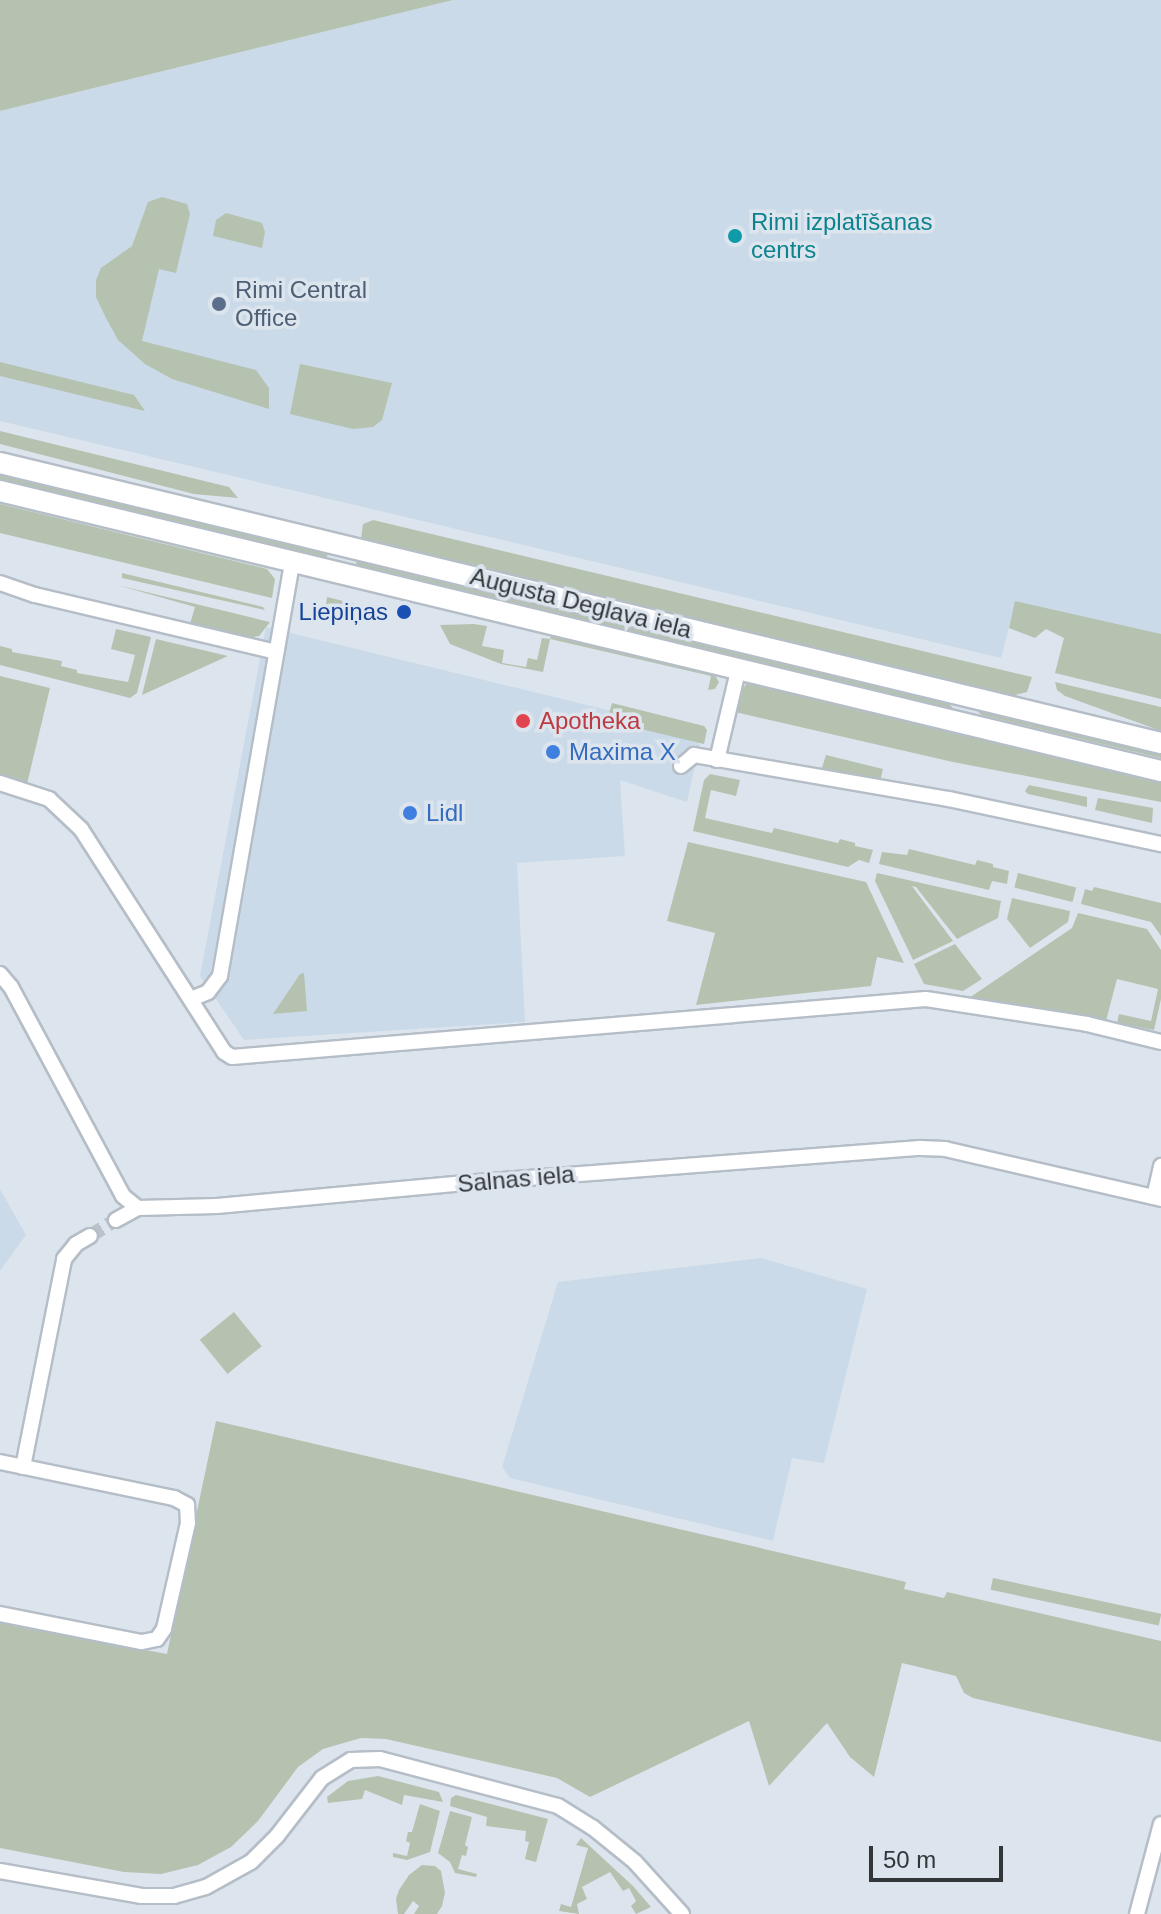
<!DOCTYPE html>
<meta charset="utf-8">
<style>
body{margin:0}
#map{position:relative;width:1161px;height:1914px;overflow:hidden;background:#dce5ee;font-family:Helvetica,sans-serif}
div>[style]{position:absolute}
.built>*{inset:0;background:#cbdae8}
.green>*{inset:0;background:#b5c2af;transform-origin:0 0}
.street-tunnel>*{height:14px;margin-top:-7px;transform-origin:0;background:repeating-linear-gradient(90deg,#bac2ca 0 14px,transparent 0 21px)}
.roads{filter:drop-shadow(2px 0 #b5bec7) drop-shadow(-2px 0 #b5bec7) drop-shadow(0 2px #b5bec7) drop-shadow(0 -2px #b5bec7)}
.street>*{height:14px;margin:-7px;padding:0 7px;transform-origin:7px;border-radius:7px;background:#fff}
.secondary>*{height:20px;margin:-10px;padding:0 10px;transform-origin:10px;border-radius:10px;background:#fff}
.dots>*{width:22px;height:22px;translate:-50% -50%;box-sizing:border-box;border:4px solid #dce5ee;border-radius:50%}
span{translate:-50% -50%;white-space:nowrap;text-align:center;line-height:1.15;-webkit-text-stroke:7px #dce5ee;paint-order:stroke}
.culture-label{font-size:24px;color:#0d838f}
.left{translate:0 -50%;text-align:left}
.service-label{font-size:24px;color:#4e5e75}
.street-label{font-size:24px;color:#323639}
.transit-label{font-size:24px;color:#164399}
.right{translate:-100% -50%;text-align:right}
.health-label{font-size:24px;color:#be3a42}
.shop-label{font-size:24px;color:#366cbe}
.scale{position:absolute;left:869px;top:1846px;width:134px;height:36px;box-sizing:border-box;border:4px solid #323639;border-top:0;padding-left:10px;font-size:24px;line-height:28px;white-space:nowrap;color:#323639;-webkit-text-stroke:6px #dce5ee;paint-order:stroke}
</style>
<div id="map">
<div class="built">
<div style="clip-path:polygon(453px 0,1161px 0,1161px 637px,1015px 604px,1001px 658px,0 421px,0 111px)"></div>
<div style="clip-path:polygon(266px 627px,702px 733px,687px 802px,620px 780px,625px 856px,517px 863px,525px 1022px,244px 1040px,200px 976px)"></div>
<div style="clip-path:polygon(0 1189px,26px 1235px,0 1271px)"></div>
<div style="clip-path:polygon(761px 1258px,867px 1289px,824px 1463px,792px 1458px,773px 1541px,510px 1478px,502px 1467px,558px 1282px)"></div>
</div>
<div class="green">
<div style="clip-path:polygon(0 0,453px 0,0 111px)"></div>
<div style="clip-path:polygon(162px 197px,187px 204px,190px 214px,176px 273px,159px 269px,142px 341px,256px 370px,269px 388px,269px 409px,172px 379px,145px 364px,118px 340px,106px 318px,96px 297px,96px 280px,101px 268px,132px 246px,148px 202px)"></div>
<div style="clip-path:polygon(226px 213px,262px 223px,265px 232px,262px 248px,213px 236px,216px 220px)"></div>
<div style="clip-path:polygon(0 362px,134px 395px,145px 411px,0 376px)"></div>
<div style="clip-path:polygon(300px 364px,392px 383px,382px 420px,373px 427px,353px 429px,290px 414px)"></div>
<div style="clip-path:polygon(0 431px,229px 487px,238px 498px,194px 494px,0 444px)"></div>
<div style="clip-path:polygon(0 467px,328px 553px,326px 561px,0 482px)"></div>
<div style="clip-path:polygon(0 504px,267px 569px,275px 579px,272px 598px,0 533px)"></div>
<div style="clip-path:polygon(373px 520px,1032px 677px,1027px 692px,1011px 696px,361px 539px,363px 524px)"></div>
<div style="clip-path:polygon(357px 560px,948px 703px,953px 708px,948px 710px,355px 568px)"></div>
<div style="clip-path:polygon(122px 573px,263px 607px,265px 610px,122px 578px)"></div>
<div style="clip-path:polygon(117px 585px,270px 622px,259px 636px,246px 638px,190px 624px,195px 607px)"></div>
<div style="clip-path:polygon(327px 597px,380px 610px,361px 621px,325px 613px)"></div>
<div style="clip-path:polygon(1015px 601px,1161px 634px,1161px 699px,1055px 673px,1064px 638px,1046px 629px,1035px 638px,1009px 628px)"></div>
<div style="clip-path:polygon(474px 624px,487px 626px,482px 646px,504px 650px,502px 663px,526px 667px,528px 658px,537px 660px,542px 638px,550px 639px,551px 636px,714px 674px,719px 682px,715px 689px,708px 690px,711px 676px,550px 639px,543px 672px,501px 664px,450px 644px,440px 625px)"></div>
<div style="clip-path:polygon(116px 629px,151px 637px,137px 693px,130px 698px,0 665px,0 646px,12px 649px,12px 652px,62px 661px,61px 666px,77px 670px,77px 673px,128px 682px,135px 655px,111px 649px)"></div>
<div style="clip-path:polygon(156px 639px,228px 656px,142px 695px)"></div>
<div style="clip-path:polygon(0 676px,50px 688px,27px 784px,0 775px)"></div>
<div style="clip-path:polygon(1055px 682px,1161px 707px,1161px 731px,1065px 696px,1057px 690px)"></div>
<div style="clip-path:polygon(747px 683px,1161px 782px,1161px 802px,953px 762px,735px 712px,739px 694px)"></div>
<div style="clip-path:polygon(612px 703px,704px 726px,707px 730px,704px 744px,607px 721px)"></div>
<div style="clip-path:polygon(982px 710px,1161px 752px,1161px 758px,982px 715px,978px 712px)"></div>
<div style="clip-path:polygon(826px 755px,883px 769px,880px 781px,821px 771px)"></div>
<div style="clip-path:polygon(710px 774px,740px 780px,736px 796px,711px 790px,705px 818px,772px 833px,774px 828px,838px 843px,840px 839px,855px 843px,855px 846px,873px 850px,869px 863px,859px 860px,848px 867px,693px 831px,704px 780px)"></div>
<div style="clip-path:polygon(1029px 785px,1087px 797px,1087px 807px,1028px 794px,1025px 791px)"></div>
<div style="clip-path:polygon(1098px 798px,1153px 808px,1152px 823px,1095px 810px)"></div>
<div style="clip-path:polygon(688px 842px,866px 882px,904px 963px,877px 957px,871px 986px,696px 1005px,715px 933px,667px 921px)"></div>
<div style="clip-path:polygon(909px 849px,975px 865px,977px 860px,993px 864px,993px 867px,1009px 871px,1007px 884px,992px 881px,989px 890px,879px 864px,882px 852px,907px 855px)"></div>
<div style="clip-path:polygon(877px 873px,1001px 901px,998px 918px,957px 939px,916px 887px,912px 886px,953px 941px,913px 960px,875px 881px)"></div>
<div style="left:1018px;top:873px;width:60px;height:15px;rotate:14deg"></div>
<div style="clip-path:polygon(1094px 887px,1161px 903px,1161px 936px,1151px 922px,1081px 904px,1085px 889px,1092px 891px)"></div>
<div style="clip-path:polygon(1012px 898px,1070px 911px,1068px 922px,1030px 948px,1007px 919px)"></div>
<div style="clip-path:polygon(1078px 913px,1147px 929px,1161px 950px,1161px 999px,1154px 1030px,1117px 1023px,1119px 1014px,1151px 1021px,1158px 989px,1117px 979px,1106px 1021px,969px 998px,1072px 928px)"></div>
<div style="clip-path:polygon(955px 944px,982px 979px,963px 991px,924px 984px,914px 964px)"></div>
<div style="clip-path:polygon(304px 973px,307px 1011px,273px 1014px,300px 974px)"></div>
<div style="left:234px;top:1312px;width:44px;height:44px;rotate:51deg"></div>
<div style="clip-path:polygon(216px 1421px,906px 1582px,904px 1589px,944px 1598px,947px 1592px,1161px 1641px,1161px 1742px,973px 1698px,964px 1693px,956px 1676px,902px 1663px,874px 1777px,850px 1757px,827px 1723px,769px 1786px,749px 1721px,590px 1797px,557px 1778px,386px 1739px,361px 1738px,323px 1749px,298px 1767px,258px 1821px,231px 1847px,198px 1865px,161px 1874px,124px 1872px,0 1848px,0 1623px,167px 1654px)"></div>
<div style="left:993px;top:1578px;width:172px;height:12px;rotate:12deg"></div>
<div style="clip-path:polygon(378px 1776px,439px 1792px,443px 1802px,404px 1795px,402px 1805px,365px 1790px,362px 1799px,328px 1803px,327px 1797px,348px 1781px)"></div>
<div style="clip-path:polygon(456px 1795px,548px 1819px,536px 1862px,525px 1859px,529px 1842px,525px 1841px,526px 1831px,486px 1826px,487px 1817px,450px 1806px,451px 1798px)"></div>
<div style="clip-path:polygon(420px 1804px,440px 1811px,430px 1852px,407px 1860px,393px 1857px,393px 1853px,407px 1856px,410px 1843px,406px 1841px,408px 1832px,412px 1832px)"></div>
<div style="clip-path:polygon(450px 1811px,472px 1817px,465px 1845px,468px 1847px,466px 1856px,462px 1855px,458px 1869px,477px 1874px,476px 1877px,455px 1873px,450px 1862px,438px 1853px)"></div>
<div style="clip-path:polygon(581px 1838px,633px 1886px,651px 1907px,636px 1914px,631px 1906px,636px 1901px,629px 1888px,623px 1891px,610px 1872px,582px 1887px,587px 1899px,577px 1904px,579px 1914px,559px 1911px,561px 1904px,571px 1907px,588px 1848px,576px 1845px)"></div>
<div style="clip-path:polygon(422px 1865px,435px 1866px,441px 1871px,445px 1893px,442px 1906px,437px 1914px,414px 1914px,419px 1906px,413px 1901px,404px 1914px,398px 1914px,396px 1899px,399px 1890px,409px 1875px)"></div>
</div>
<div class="street-tunnel">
<div style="left:90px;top:1236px;width:31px;rotate:-32deg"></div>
</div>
<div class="roads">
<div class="street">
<div style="left:0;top:583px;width:37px;rotate:19deg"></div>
<div style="left:35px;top:595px;width:248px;rotate:13.3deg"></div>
<div style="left:717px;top:760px;width:91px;rotate:-76.7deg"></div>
<div style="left:681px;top:766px;width:17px;rotate:-40deg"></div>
<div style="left:694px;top:755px;width:259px;rotate:9.8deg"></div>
<div style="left:949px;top:799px;width:217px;rotate:12deg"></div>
<div style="left:0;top:783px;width:52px;rotate:18.1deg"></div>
<div style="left:49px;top:799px;width:44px;rotate:43.2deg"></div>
<div style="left:81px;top:829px;width:265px;rotate:57.3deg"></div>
<div style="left:224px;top:1052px;width:9px;rotate:32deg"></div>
<div style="left:232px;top:1057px;width:696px;rotate:-4.78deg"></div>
<div style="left:926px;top:999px;width:163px;rotate:8.8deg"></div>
<div style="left:1087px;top:1024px;width:76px;rotate:13.7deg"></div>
<div style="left:0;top:974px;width:17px;rotate:50deg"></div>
<div style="left:11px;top:987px;width:237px;rotate:61.8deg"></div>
<div style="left:123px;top:1196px;width:19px;rotate:39deg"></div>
<div style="left:138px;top:1208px;width:79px;rotate:-1.5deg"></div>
<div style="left:217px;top:1206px;width:260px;rotate:-5.3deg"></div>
<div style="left:476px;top:1182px;width:445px;rotate:-4.4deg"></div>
<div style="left:920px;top:1148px;width:25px;rotate:2deg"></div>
<div style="left:945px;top:1149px;width:222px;rotate:13deg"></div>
<div style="left:191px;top:999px;width:18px;rotate:-22deg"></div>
<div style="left:208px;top:992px;width:20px;rotate:-53deg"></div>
<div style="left:220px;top:976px;width:420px;rotate:-80.1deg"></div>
<div style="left:1154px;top:1197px;width:32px;rotate:-77deg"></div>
<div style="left:116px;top:1220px;width:25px;rotate:-29deg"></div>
<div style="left:0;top:1462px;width:178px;rotate:11.7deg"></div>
<div style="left:174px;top:1498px;width:15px;rotate:28deg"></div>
<div style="left:187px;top:1505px;width:18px;rotate:87deg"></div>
<div style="left:188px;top:1523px;width:109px;rotate:102.8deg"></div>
<div style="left:164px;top:1629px;width:12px;rotate:125deg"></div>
<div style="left:157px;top:1639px;width:16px;rotate:169deg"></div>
<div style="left:141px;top:1642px;width:144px;rotate:-168.8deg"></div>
<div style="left:23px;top:1467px;width:212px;rotate:-78.8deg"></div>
<div style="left:64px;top:1259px;width:19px;rotate:-51deg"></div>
<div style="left:76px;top:1244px;width:16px;rotate:-30deg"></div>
<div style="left:0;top:1871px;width:144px;rotate:10deg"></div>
<div style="left:142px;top:1896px;width:32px"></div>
<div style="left:174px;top:1896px;width:33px;rotate:-16deg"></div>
<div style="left:206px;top:1887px;width:51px;rotate:-29.1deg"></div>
<div style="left:251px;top:1862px;width:37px;rotate:-45deg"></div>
<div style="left:277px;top:1836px;width:73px;rotate:-52.2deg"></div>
<div style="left:322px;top:1778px;width:34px;rotate:-32deg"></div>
<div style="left:351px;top:1760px;width:29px;rotate:-2deg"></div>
<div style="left:380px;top:1759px;width:184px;rotate:14.8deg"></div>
<div style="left:558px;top:1806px;width:40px;rotate:32deg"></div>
<div style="left:592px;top:1827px;width:55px;rotate:39.1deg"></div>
<div style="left:635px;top:1862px;width:70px;rotate:47.9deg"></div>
<div style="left:1137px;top:1914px;width:93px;rotate:-75.1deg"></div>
</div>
<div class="secondary">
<div style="left:0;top:463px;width:1194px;rotate:13.56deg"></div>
<div style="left:0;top:491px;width:1194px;rotate:13.56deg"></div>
</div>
</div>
<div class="dots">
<div style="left:735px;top:236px;background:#0f9aa8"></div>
<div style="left:219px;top:304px;background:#5c6f8a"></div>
<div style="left:404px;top:612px;background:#1a4fb4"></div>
<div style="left:523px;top:721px;background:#e0444e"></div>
<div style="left:553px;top:752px;background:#3f7fe0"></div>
<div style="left:410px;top:813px;background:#3f7fe0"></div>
</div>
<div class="culture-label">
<span class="left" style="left:751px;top:236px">Rimi izplatīšanas<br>centrs</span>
</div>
<div class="service-label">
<span class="left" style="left:235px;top:304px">Rimi Central<br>Office</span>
</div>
<div class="street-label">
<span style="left:581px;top:603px;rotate:14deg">Augusta Deglava iela</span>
<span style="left:516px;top:1179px;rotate:-5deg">Salnas iela</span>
</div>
<div class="transit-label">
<span class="right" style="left:388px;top:612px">Liepiņas</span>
</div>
<div class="health-label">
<span class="left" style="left:539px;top:721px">Apotheka</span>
</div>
<div class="shop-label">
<span class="left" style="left:569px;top:752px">Maxima X</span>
<span class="left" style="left:426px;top:813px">Lidl</span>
</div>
<div class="scale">50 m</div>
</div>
